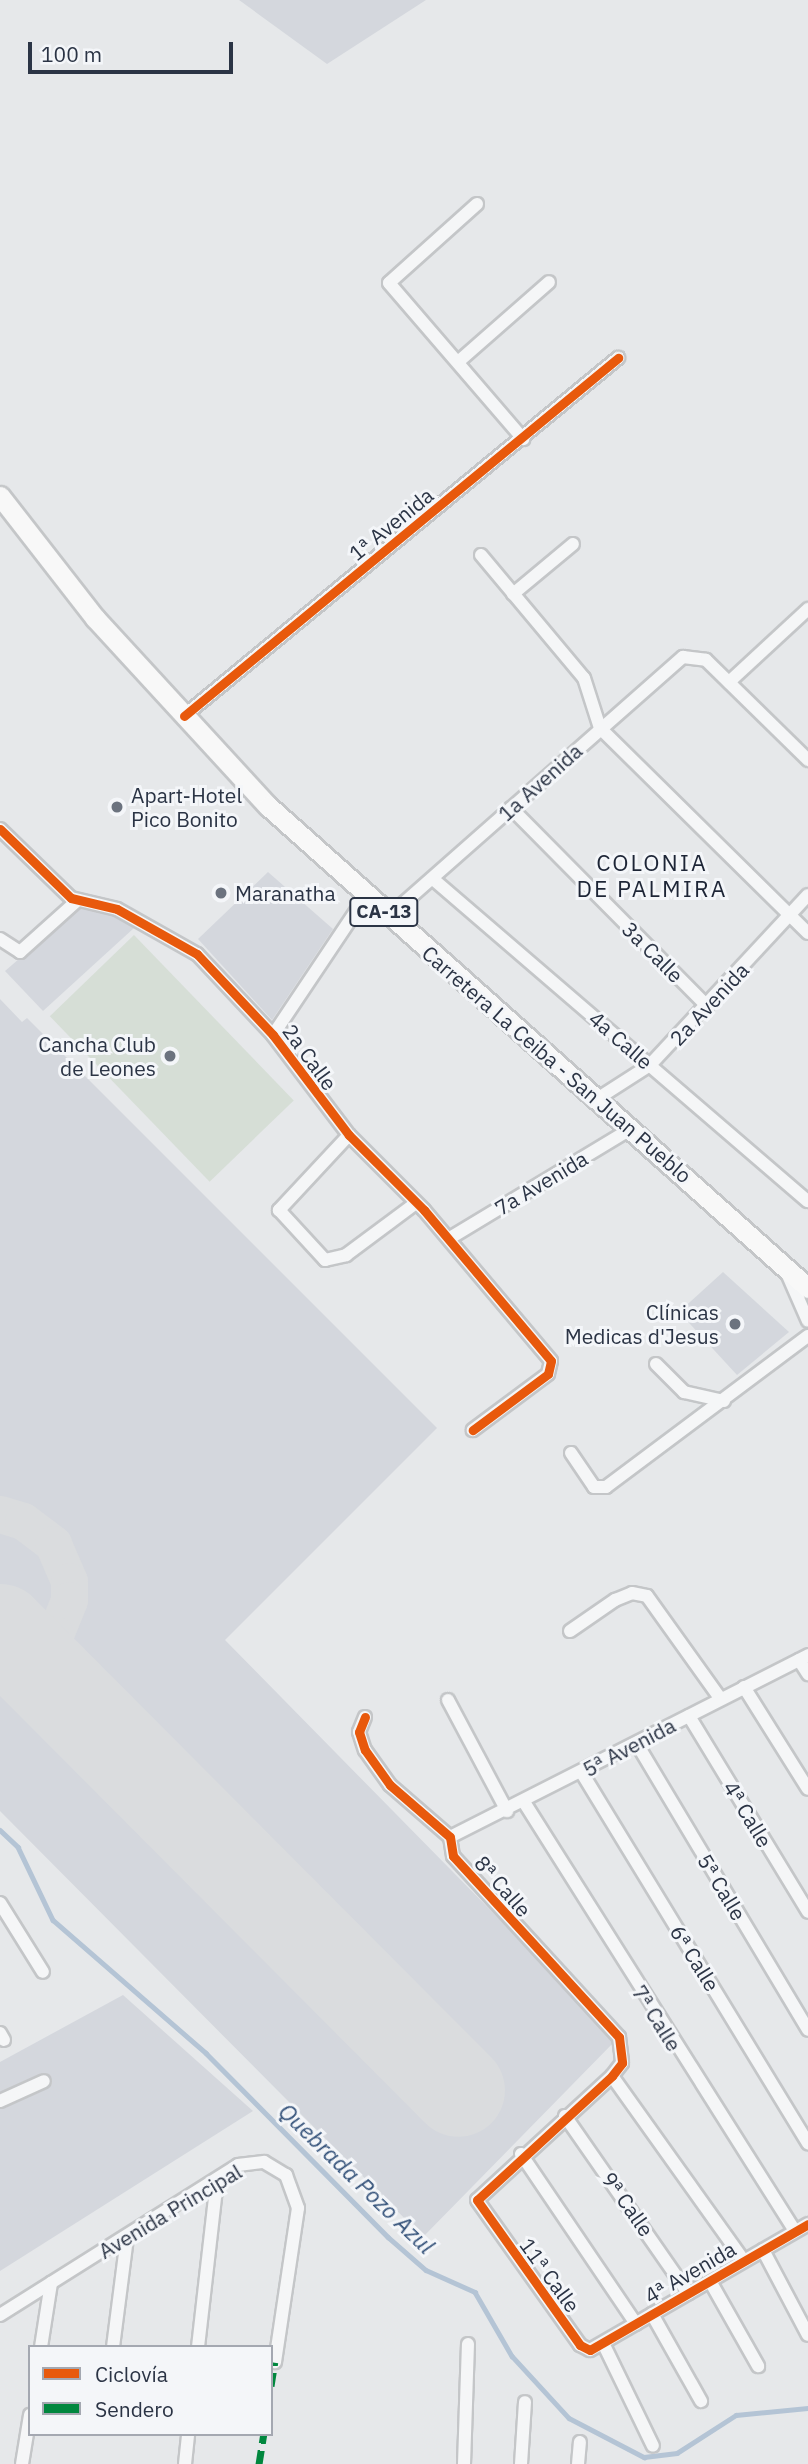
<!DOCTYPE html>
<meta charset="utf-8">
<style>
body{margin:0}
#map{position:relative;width:808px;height:2464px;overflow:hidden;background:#e6e8ea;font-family:"IBM Plex Sans",sans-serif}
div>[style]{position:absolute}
.built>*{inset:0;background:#d4d7dd}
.green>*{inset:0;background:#d6ded6;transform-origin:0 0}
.stream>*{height:4.5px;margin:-2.25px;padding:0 2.25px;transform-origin:2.25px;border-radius:2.25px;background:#b4c4d5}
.taxiway>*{height:37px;margin:-18.5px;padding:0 18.5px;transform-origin:18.5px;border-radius:18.5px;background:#dadcde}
.runway>*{height:93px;margin:-46.5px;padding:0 46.5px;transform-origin:46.5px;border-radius:46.5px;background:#dadcde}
.roads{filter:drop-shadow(2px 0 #c4c6c8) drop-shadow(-2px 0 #c4c6c8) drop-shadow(0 2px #c4c6c8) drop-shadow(0 -2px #c4c6c8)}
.minor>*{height:12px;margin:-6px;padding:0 6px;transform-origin:6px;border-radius:6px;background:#f5f6f7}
.primary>*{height:19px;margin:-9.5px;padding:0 9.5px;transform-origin:9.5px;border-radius:9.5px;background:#f8f8f8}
.quiet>*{height:7px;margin-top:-3.5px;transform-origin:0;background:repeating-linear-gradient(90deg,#00873e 0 14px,transparent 0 21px)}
.cycleway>*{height:9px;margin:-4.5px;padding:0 4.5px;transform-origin:4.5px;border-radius:4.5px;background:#e8590c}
.dots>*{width:19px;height:19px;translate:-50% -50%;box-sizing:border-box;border:4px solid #f4f6f9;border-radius:50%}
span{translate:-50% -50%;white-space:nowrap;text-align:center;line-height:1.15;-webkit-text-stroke:6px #f4f6f9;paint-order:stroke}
.shield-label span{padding:2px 5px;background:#f4f6f9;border:2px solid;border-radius:5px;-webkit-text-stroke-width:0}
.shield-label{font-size:19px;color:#2b3445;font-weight:700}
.street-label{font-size:21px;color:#2b3445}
.poi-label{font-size:21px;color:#2b3445}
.left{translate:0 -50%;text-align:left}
.right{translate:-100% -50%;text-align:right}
.neighbourhood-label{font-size:23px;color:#1d2536;letter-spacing:2px}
.water-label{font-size:23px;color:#34527a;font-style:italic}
.legend{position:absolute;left:28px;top:2345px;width:245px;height:91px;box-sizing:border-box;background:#f4f6f9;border:2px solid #a4a8b1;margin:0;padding:9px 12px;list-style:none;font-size:21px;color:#2b3445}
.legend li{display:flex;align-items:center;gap:14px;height:35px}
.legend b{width:35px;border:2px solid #a4a8b1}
.scale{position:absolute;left:28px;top:42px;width:205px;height:32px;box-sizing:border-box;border:4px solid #2b3445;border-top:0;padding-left:9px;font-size:21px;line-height:24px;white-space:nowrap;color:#2b3445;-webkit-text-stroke:5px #f4f6f9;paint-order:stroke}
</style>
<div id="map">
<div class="built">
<div style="clip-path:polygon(239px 0,426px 0,327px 64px)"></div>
<div style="clip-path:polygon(268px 872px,333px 929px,272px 1020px,198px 939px)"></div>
<div style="clip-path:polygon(79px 907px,119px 916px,134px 928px,43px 1011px,5px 971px)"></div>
<div style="clip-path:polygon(0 999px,22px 1022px,27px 1018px,437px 1428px,225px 1640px,617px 2039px,423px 2237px,0 1811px)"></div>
<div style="clip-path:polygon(723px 1272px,789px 1332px,737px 1375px,679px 1312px)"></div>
<div style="clip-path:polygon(123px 1995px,253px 2111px,0 2271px,0 2062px)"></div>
</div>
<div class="green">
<div style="left:134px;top:935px;width:230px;height:117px;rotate:46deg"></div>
</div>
<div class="stream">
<div style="left:0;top:1830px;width:25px;rotate:43deg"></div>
<div style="left:18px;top:1847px;width:81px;rotate:64.4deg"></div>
<div style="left:53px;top:1920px;width:203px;rotate:41deg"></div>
<div style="left:206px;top:2053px;width:259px;rotate:45.3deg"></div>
<div style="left:388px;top:2237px;width:50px;rotate:41deg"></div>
<div style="left:426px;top:2270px;width:54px;rotate:24.2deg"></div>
<div style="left:475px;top:2292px;width:74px;rotate:60deg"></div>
<div style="left:512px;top:2356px;width:84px;rotate:47.4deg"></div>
<div style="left:569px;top:2418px;width:85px;rotate:27.5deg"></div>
<div style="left:644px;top:2457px;width:33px;rotate:-7deg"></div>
<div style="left:677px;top:2453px;width:70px;rotate:-32.8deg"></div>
<div style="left:736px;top:2415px;width:72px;rotate:-5.6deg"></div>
</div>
<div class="taxiway">
<div style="left:0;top:1514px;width:24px;rotate:17deg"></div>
<div style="left:23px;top:1521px;width:38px;rotate:37deg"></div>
<div style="left:53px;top:1544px;width:40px;rotate:66.6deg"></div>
<div style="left:69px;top:1581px;width:19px;rotate:90deg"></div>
<div style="left:69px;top:1600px;width:37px;rotate:112deg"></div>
<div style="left:55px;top:1634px;width:23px;rotate:142deg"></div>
<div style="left:37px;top:1648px;width:38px;rotate:165deg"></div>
</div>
<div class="runway">
<div style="left:0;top:1630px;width:649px;rotate:45.12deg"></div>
</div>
<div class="roads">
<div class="minor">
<div style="left:477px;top:204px;width:118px;rotate:138.1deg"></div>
<div style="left:389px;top:283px;width:206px;rotate:49.3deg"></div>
<div style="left:458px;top:362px;width:121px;rotate:-41.3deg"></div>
<div style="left:481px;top:555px;width:160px;rotate:50.1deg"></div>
<div style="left:584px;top:678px;width:52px;rotate:72.3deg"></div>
<div style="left:600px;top:728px;width:292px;rotate:44.6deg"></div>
<div style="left:513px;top:594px;width:78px;rotate:-39.8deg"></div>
<div style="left:729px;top:682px;width:108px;rotate:-42.7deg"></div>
<div style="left:184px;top:716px;width:563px;rotate:-39.52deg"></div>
<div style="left:511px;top:808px;width:279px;rotate:45.3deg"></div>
<div style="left:0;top:829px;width:99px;rotate:44.2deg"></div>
<div style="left:71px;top:898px;width:47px;rotate:13.4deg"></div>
<div style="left:117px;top:909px;width:92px;rotate:29.4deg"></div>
<div style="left:197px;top:954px;width:111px;rotate:46.8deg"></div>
<div style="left:273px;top:1035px;width:126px;rotate:52.8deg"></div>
<div style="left:349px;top:1135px;width:106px;rotate:45deg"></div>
<div style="left:424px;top:1210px;width:197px;rotate:49.9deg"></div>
<div style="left:551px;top:1361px;width:13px;rotate:103deg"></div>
<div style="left:548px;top:1374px;width:94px;rotate:143.3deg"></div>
<div style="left:433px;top:879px;width:494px;rotate:40.7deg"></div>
<div style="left:389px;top:916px;width:392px;rotate:-41.4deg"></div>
<div style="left:683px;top:657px;width:23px;rotate:7deg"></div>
<div style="left:706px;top:660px;width:143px;rotate:44.4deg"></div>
<div style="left:0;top:939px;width:24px;rotate:33deg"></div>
<div style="left:20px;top:952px;width:78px;rotate:-41.9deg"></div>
<div style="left:273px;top:1035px;width:167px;rotate:-56.2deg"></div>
<div style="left:597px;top:1099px;width:63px;rotate:-32.7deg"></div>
<div style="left:650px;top:1065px;width:232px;rotate:-47.1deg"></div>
<div style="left:349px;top:1135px;width:103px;rotate:133deg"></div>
<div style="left:279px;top:1210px;width:68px;rotate:47.4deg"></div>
<div style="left:325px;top:1260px;width:22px;rotate:-13deg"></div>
<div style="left:346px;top:1255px;width:87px;rotate:-36.6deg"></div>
<div style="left:450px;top:1238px;width:213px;rotate:-31.1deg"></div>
<div style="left:787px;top:1273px;width:52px;rotate:66.4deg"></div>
<div style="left:656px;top:1364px;width:40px;rotate:45deg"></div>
<div style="left:684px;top:1392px;width:41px;rotate:12.7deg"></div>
<div style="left:571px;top:1453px;width:41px;rotate:55.9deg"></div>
<div style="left:594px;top:1487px;width:12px"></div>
<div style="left:606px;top:1487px;width:252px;rotate:-36.8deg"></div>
<div style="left:570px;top:1631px;width:55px;rotate:-34.6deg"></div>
<div style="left:615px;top:1600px;width:18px;rotate:-22deg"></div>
<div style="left:632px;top:1593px;width:15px;rotate:11deg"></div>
<div style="left:647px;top:1596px;width:125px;rotate:54.4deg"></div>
<div style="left:799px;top:1660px;width:17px;rotate:57deg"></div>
<div style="left:744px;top:1687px;width:120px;rotate:57.9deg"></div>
<div style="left:448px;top:1700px;width:126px;rotate:62deg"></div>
<div style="left:689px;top:1716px;width:229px;rotate:58.7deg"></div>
<div style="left:365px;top:1717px;width:16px;rotate:112deg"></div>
<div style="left:359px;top:1732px;width:19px;rotate:72deg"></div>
<div style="left:365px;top:1750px;width:43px;rotate:54.5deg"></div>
<div style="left:390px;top:1785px;width:79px;rotate:40.9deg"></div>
<div style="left:450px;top:1837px;width:19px;rotate:81deg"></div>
<div style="left:453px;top:1856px;width:246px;rotate:47.5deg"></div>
<div style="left:619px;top:2037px;width:26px;rotate:83deg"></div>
<div style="left:622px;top:2063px;width:16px;rotate:128deg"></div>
<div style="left:612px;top:2076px;width:183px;rotate:137.4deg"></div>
<div style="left:477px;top:2200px;width:178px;rotate:54.6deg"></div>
<div style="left:580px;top:2345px;width:11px;rotate:27deg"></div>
<div style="left:590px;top:2350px;width:252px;rotate:-30deg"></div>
<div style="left:637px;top:1744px;width:333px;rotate:59.1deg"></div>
<div style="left:582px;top:1773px;width:434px;rotate:58.6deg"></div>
<div style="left:524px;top:1802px;width:507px;rotate:57.72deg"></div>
<div style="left:450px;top:1837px;width:402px;rotate:-26.9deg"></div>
<div style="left:0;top:1903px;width:81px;rotate:58.1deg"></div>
<div style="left:0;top:2033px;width:8px;rotate:60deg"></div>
<div style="left:612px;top:2076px;width:227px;rotate:54.5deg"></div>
<div style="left:0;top:2101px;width:48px;rotate:-24.4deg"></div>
<div style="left:565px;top:2116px;width:216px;rotate:55.2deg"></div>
<div style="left:521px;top:2154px;width:205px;rotate:55.9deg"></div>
<div style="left:763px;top:2250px;width:96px;rotate:62.1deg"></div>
<div style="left:710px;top:2281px;width:98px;rotate:60.5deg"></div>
<div style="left:652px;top:2314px;width:100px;rotate:60.6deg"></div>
<div style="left:0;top:2315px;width:281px;rotate:-32.2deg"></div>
<div style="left:238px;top:2165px;width:26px;rotate:-7deg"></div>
<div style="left:264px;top:2162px;width:26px;rotate:31deg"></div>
<div style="left:286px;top:2175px;width:35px;rotate:70deg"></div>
<div style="left:298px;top:2208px;width:156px;rotate:98.5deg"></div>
<div style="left:603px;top:2343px;width:114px;rotate:64.1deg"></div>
<div style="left:41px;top:2347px;width:65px;rotate:-81.1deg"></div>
<div style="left:113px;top:2347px;width:111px;rotate:-82.7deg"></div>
<div style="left:198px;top:2347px;width:169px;rotate:-83.5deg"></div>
<div style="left:22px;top:2464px;width:50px;rotate:-80.7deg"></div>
<div style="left:185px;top:2464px;width:30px;rotate:-84deg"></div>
<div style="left:464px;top:2464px;width:120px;rotate:-88.1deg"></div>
<div style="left:521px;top:2464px;width:62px;rotate:-86.3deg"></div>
<div style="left:578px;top:2464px;width:22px;rotate:-85deg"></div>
</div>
<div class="primary">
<div style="left:0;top:496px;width:155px;rotate:52.1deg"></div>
<div style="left:95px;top:618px;width:255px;rotate:47.4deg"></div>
<div style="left:268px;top:806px;width:724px;rotate:41.75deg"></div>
</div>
</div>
<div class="quiet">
<div style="left:271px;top:2386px;width:24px;rotate:-81deg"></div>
<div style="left:259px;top:2464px;width:30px;rotate:-81deg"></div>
</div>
<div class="cycleway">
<div style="left:184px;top:716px;width:563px;rotate:-39.52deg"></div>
<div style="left:0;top:829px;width:99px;rotate:44.2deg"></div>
<div style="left:71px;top:898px;width:47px;rotate:13.4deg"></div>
<div style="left:117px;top:909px;width:92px;rotate:29.4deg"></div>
<div style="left:197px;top:954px;width:111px;rotate:46.8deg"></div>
<div style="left:273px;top:1035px;width:126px;rotate:52.8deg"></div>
<div style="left:349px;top:1135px;width:106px;rotate:45deg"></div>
<div style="left:424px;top:1210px;width:197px;rotate:49.9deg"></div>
<div style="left:551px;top:1361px;width:13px;rotate:103deg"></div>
<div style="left:548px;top:1374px;width:94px;rotate:143.3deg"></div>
<div style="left:365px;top:1717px;width:16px;rotate:112deg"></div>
<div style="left:359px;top:1732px;width:19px;rotate:72deg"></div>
<div style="left:365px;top:1750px;width:43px;rotate:54.5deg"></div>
<div style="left:390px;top:1785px;width:79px;rotate:40.9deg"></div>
<div style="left:450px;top:1837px;width:19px;rotate:81deg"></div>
<div style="left:453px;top:1856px;width:246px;rotate:47.5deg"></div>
<div style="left:619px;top:2037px;width:26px;rotate:83deg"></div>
<div style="left:622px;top:2063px;width:16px;rotate:128deg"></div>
<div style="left:612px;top:2076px;width:183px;rotate:137.4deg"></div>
<div style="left:477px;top:2200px;width:178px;rotate:54.6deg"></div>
<div style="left:580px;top:2345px;width:11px;rotate:27deg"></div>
<div style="left:590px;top:2350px;width:252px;rotate:-30deg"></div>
</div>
<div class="dots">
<div style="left:117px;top:807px;background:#6c737f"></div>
<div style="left:221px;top:893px;background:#6c737f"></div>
<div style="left:170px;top:1056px;background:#6c737f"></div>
<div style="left:735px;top:1324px;background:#6c737f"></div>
</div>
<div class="shield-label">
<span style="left:384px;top:912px">CA-13</span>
</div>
<div class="street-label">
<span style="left:391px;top:524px;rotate:-39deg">1ª Avenida</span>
<span style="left:540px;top:782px;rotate:-42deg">1a Avenida</span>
<span style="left:653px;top:952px;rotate:45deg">3a Calle</span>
<span style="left:709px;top:1004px;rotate:-47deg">2a Avenida</span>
<span style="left:621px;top:1040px;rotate:41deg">4a Calle</span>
<span style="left:310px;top:1057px;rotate:54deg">2a Calle</span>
<span style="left:557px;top:1064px;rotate:41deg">Carretera La Ceiba - San Juan Pueblo</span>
<span style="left:541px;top:1183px;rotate:-31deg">7a Avenida</span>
<span style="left:629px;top:1747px;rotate:-28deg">5ª Avenida</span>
<span style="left:748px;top:1814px;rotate:59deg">4ª Calle</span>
<span style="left:503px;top:1886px;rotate:49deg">8ª Calle</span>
<span style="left:722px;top:1887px;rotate:59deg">5ª Calle</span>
<span style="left:695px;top:1958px;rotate:58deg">6ª Calle</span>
<span style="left:657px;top:2018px;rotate:58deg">7ª Calle</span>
<span style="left:628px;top:2204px;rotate:55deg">9ª Calle</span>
<span style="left:170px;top:2211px;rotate:-31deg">Avenida Principal</span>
<span style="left:690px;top:2272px;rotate:-30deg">4ª Avenida</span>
<span style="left:550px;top:2275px;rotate:54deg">11ª Calle</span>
</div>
<div class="poi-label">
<span class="left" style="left:131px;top:807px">Apart-Hotel<br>Pico Bonito</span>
<span class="left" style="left:235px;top:893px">Maranatha</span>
<span class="right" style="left:156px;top:1056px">Cancha Club<br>de Leones</span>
<span class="right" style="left:719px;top:1324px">Clínicas<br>Medicas d'Jesus</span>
</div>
<div class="neighbourhood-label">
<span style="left:652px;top:875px">COLONIA<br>DE PALMIRA</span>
</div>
<div class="water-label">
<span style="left:357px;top:2178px;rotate:44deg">Quebrada Pozo Azul</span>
</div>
<ul class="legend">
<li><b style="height:9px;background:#e8590c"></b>Ciclovía</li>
<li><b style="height:9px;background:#00873e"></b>Sendero</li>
</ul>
<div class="scale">100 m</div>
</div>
